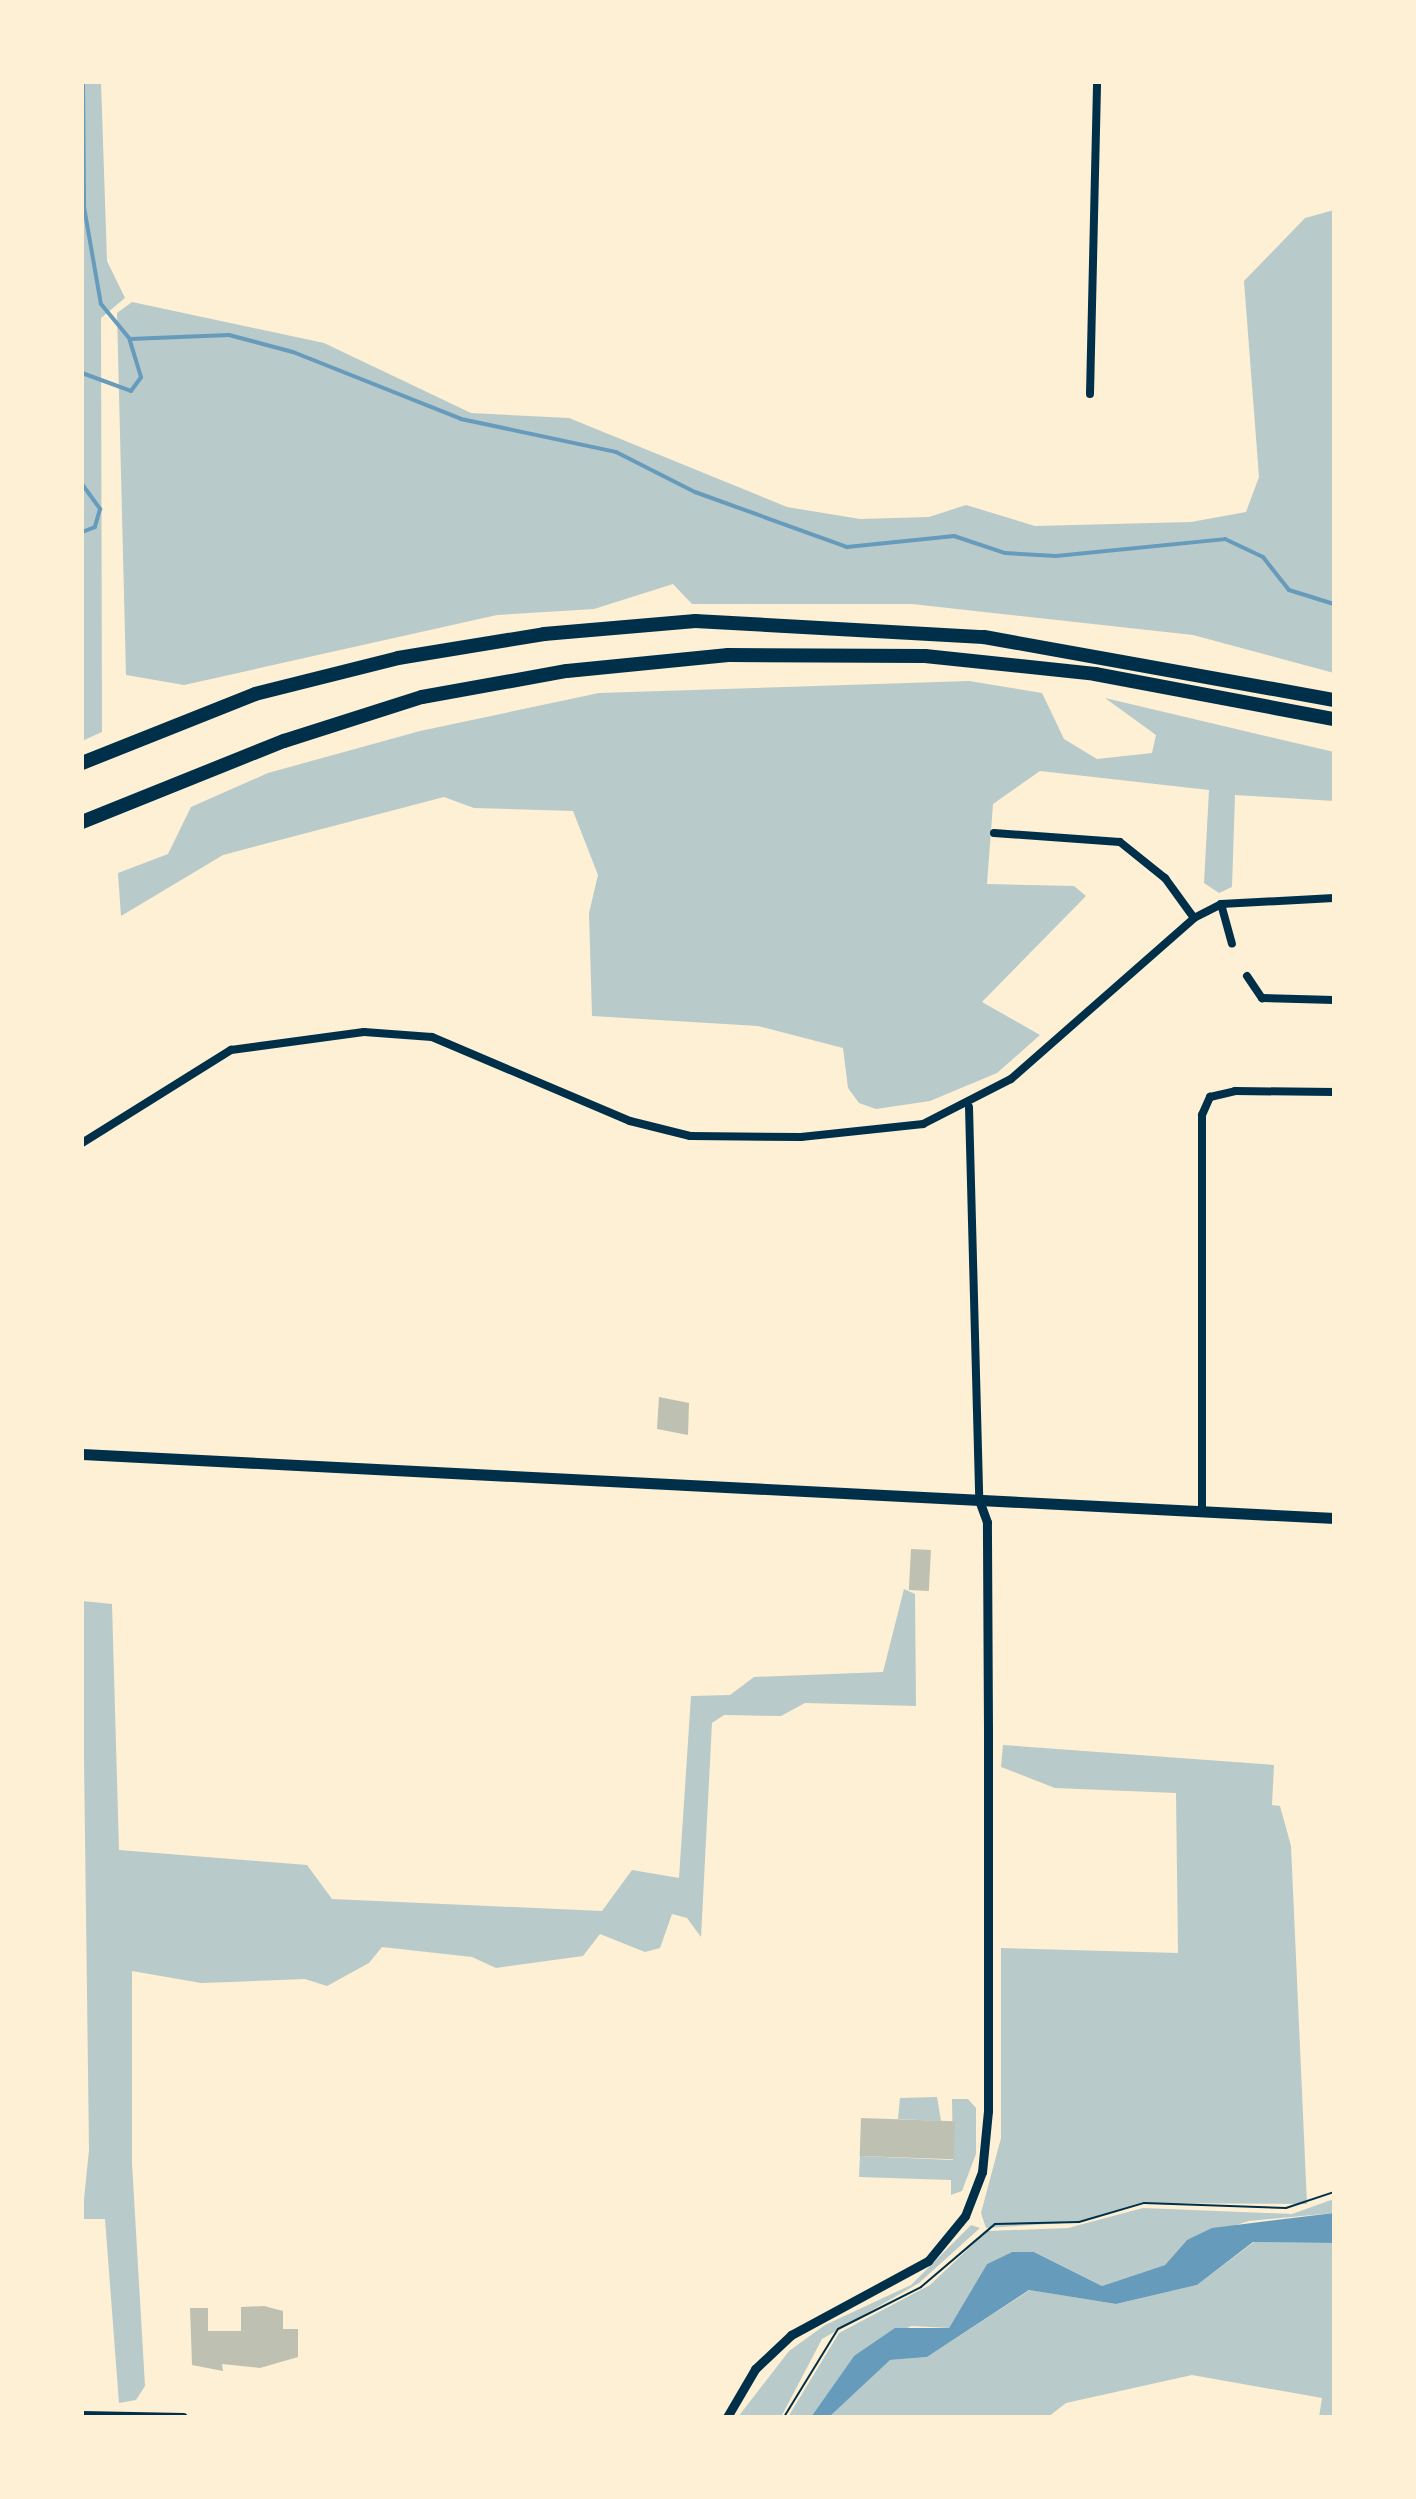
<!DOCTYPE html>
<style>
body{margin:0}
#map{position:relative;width:1416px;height:2499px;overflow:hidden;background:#fdf0d5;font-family:"Space Grotesk",sans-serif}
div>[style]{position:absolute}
.green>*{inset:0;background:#b9caca}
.water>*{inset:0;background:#669bbc}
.stream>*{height:4px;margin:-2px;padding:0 2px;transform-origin:2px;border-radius:2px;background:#669bbc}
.building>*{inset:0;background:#bec0b2;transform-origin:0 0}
.path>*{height:2px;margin:-1px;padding:0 1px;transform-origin:1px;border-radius:1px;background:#003049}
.minor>*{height:8px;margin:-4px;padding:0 4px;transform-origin:4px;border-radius:4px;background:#003049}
.tertiary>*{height:9px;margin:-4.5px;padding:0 4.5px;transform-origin:4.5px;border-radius:4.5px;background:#003049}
.secondary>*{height:11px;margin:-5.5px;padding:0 5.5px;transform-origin:5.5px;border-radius:5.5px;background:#003049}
.motorway>*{height:14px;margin:-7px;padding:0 7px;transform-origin:7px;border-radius:7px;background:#003049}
span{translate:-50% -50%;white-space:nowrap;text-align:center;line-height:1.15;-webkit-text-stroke:7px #fdf0d5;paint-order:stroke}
.frame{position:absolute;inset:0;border:84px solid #fdf0d5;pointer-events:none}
</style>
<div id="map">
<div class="green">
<div style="clip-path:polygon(82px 82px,101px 82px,107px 261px,125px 298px,101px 318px,102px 732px,82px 741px)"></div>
<div style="clip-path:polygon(1334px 210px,1334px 673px,1193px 635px,912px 604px,692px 604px,673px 584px,594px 609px,497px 615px,184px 685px,126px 675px,117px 313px,132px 302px,324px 343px,471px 413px,569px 418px,787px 507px,860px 519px,929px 517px,966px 505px,1035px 526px,1191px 522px,1246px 512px,1259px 477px,1244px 281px,1305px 218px)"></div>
<div style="clip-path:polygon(969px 681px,1042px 693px,1064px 739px,1097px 759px,1152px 753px,1156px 735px,1105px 698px,1334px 752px,1334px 801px,1235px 795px,1232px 887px,1219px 893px,1204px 883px,1209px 790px,1040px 771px,993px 804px,987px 884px,1074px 886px,1086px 896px,982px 1002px,1040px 1035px,997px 1073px,930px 1101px,876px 1109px,859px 1103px,848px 1088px,843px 1048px,758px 1026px,592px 1016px,589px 913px,598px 875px,573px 811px,474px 808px,444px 797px,223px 855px,121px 916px,118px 873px,168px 854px,191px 807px,268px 773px,420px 731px,599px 693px)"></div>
<div style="clip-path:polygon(904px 1589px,915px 1594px,916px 1706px,805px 1703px,781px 1716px,724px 1715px,712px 1723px,701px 1937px,687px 1918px,672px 1914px,660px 1948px,645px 1952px,600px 1934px,583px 1956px,496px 1968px,472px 1957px,382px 1947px,369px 1963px,327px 1986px,305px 1979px,201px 1983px,132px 1971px,132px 2163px,145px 2386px,136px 2400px,119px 2403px,105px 2219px,82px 2219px,89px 2150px,82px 1601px,112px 1604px,119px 1850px,307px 1865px,332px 1899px,602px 1911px,632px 1870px,679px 1878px,691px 1696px,730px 1695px,754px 1677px,883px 1672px)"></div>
<div style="clip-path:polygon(1003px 1745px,1274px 1765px,1272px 1805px,1280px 1806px,1291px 1846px,1307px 2204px,1144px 2203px,1079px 2222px,986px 2228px,981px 2213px,1001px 2138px,1001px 1948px,1178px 1953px,1176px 1793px,1055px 1788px,1001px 1767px)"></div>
<div style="clip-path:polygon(937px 2097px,941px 2121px,898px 2119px,900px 2098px)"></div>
<div style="clip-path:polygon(952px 2099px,968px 2099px,976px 2108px,976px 2154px,962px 2191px,951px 2195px,951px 2180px,859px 2177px,860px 2156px,953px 2160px)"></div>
<div style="clip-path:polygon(1334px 2199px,1334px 2213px,1249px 2221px,1187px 2240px,1165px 2265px,1102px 2286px,1034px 2252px,1012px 2252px,987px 2264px,949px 2328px,911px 2326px,854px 2356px,811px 2417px,788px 2417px,839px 2333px,930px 2285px,987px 2231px,1068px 2228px,1143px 2208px,1292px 2214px)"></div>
<div style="clip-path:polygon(971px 2225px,980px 2228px,919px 2283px,822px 2339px,781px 2417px,738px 2417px,789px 2351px,825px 2325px,911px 2285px)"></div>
<div style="clip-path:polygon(1254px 2242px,1334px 2243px,1334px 2417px,1319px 2417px,1322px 2398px,1192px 2375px,1066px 2403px,1048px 2417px,829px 2417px,869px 2373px,890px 2360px,927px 2357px,1030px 2290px,1116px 2304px,1197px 2285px)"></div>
</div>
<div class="water">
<div style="clip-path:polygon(1334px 2213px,1334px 2243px,1253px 2242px,1197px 2285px,1116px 2304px,1029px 2290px,927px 2357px,890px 2360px,829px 2417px,811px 2417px,854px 2356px,895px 2328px,949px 2328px,987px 2264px,1012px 2252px,1034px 2252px,1102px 2286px,1165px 2265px,1187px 2240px,1212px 2228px)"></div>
</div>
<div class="stream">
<div style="left:83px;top:82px;width:125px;rotate:89.5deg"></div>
<div style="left:84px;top:207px;width:98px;rotate:80.1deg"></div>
<div style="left:101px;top:304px;width:45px;rotate:50.4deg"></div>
<div style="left:130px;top:339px;width:99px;rotate:-2.3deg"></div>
<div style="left:229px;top:335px;width:66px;rotate:14.9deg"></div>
<div style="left:293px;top:352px;width:181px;rotate:21.7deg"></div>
<div style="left:461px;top:419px;width:158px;rotate:12deg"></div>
<div style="left:616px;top:452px;width:89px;rotate:26.9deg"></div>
<div style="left:695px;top:492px;width:162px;rotate:19.9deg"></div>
<div style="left:847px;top:547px;width:108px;rotate:-5.9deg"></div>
<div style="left:954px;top:536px;width:54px;rotate:18.4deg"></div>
<div style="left:1005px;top:553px;width:51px;rotate:3.4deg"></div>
<div style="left:1056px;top:556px;width:170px;rotate:-5.7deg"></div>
<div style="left:1225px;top:539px;width:42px;rotate:25.3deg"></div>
<div style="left:1263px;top:557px;width:42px;rotate:51.8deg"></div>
<div style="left:1289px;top:590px;width:47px;rotate:17.3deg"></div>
<div style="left:82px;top:373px;width:52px;rotate:20.2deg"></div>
<div style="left:131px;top:391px;width:17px;rotate:-54deg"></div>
<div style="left:141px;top:377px;width:39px;rotate:-107deg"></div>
<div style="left:82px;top:484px;width:31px;rotate:54deg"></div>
<div style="left:100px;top:509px;width:19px;rotate:106deg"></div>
<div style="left:95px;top:527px;width:14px;rotate:159deg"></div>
</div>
<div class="building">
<div style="clip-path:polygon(659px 1397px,689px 1403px,688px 1435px,657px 1429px)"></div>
<div style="left:911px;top:1549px;width:20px;height:41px;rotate:3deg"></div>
<div style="left:861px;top:2118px;width:94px;height:38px;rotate:2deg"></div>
<div style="clip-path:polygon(264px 2306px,283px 2311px,283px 2329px,298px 2329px,298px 2357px,260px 2368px,222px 2364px,223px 2371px,192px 2365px,190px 2308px,208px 2308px,208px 2331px,241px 2331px,241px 2307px)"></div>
</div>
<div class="path">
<div style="left:784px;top:2417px;width:103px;rotate:-58.5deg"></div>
<div style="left:838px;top:2329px;width:93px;rotate:-26.8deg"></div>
<div style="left:921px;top:2287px;width:97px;rotate:-40.4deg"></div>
<div style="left:995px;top:2224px;width:84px;rotate:-1.4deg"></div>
<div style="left:1079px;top:2222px;width:68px;rotate:-16.3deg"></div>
<div style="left:1144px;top:2203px;width:142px;rotate:2deg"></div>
<div style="left:1286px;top:2208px;width:51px;rotate:-18.4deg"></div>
</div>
<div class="minor">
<div style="left:1090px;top:394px;width:312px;rotate:-88.7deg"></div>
<div style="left:994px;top:833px;width:126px;rotate:4.1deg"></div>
<div style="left:1120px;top:842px;width:58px;rotate:38.7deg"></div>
<div style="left:1165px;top:878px;width:49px;rotate:54.1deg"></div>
<div style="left:1221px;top:904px;width:41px;rotate:74.6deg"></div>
<div style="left:1247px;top:976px;width:27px;rotate:56deg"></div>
<div style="left:1262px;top:998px;width:72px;rotate:1.6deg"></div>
<div style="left:969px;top:1107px;width:393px;rotate:88.5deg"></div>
<div style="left:82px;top:1143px;width:176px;rotate:-32deg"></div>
<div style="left:231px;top:1050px;width:134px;rotate:-7.7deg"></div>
<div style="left:364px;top:1032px;width:68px;rotate:4.2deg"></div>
<div style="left:432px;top:1037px;width:215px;rotate:23deg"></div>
<div style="left:630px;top:1121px;width:62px;rotate:14deg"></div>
<div style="left:690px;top:1136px;width:111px;rotate:0.5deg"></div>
<div style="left:801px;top:1137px;width:123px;rotate:-6.1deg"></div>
<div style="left:923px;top:1124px;width:99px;rotate:-27.1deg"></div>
<div style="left:1011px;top:1079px;width:244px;rotate:-41.3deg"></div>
<div style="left:1194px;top:918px;width:30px;rotate:-27deg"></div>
<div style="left:1221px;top:904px;width:113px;rotate:-3deg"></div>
<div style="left:1202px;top:1511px;width:396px;rotate:-90deg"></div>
<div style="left:1202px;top:1115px;width:20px;rotate:-66deg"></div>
<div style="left:1210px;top:1097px;width:26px;rotate:-13deg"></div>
<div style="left:1235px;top:1091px;width:99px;rotate:0.6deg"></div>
</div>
<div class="tertiary">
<div style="left:82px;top:2415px;width:101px;rotate:1.1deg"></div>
<div style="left:727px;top:2417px;width:56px;rotate:-59.7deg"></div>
<div style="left:755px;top:2369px;width:50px;rotate:-43.4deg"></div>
<div style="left:791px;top:2335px;width:156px;rotate:-28.4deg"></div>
<div style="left:928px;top:2261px;width:58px;rotate:-50.6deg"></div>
<div style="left:965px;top:2216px;width:47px;rotate:-68.9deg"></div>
<div style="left:982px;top:2172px;width:61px;rotate:-84.4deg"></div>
<div style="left:988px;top:2111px;width:381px;rotate:-90deg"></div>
<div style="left:988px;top:1730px;width:208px;rotate:-90.3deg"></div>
<div style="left:987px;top:1522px;width:23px;rotate:-110deg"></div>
</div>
<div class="secondary">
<div style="left:82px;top:1454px;width:1254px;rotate:2.93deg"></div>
</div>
<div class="motorway">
<div style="left:82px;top:763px;width:186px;rotate:-21.7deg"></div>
<div style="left:255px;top:694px;width:147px;rotate:-14.1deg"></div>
<div style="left:398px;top:658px;width:148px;rotate:-9.3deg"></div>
<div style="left:544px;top:634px;width:152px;rotate:-4.9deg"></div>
<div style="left:695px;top:621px;width:289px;rotate:3.2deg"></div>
<div style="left:984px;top:637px;width:356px;rotate:10.2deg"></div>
<div style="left:82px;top:822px;width:218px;rotate:-21.9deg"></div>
<div style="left:284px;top:741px;width:145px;rotate:-17.7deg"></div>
<div style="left:422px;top:697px;width:147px;rotate:-10.2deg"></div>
<div style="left:567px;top:671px;width:162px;rotate:-5.7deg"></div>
<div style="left:728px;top:655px;width:197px;rotate:0.3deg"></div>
<div style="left:925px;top:656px;width:171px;rotate:6deg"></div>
<div style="left:1095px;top:674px;width:243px;rotate:10.7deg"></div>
</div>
<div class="frame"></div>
</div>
